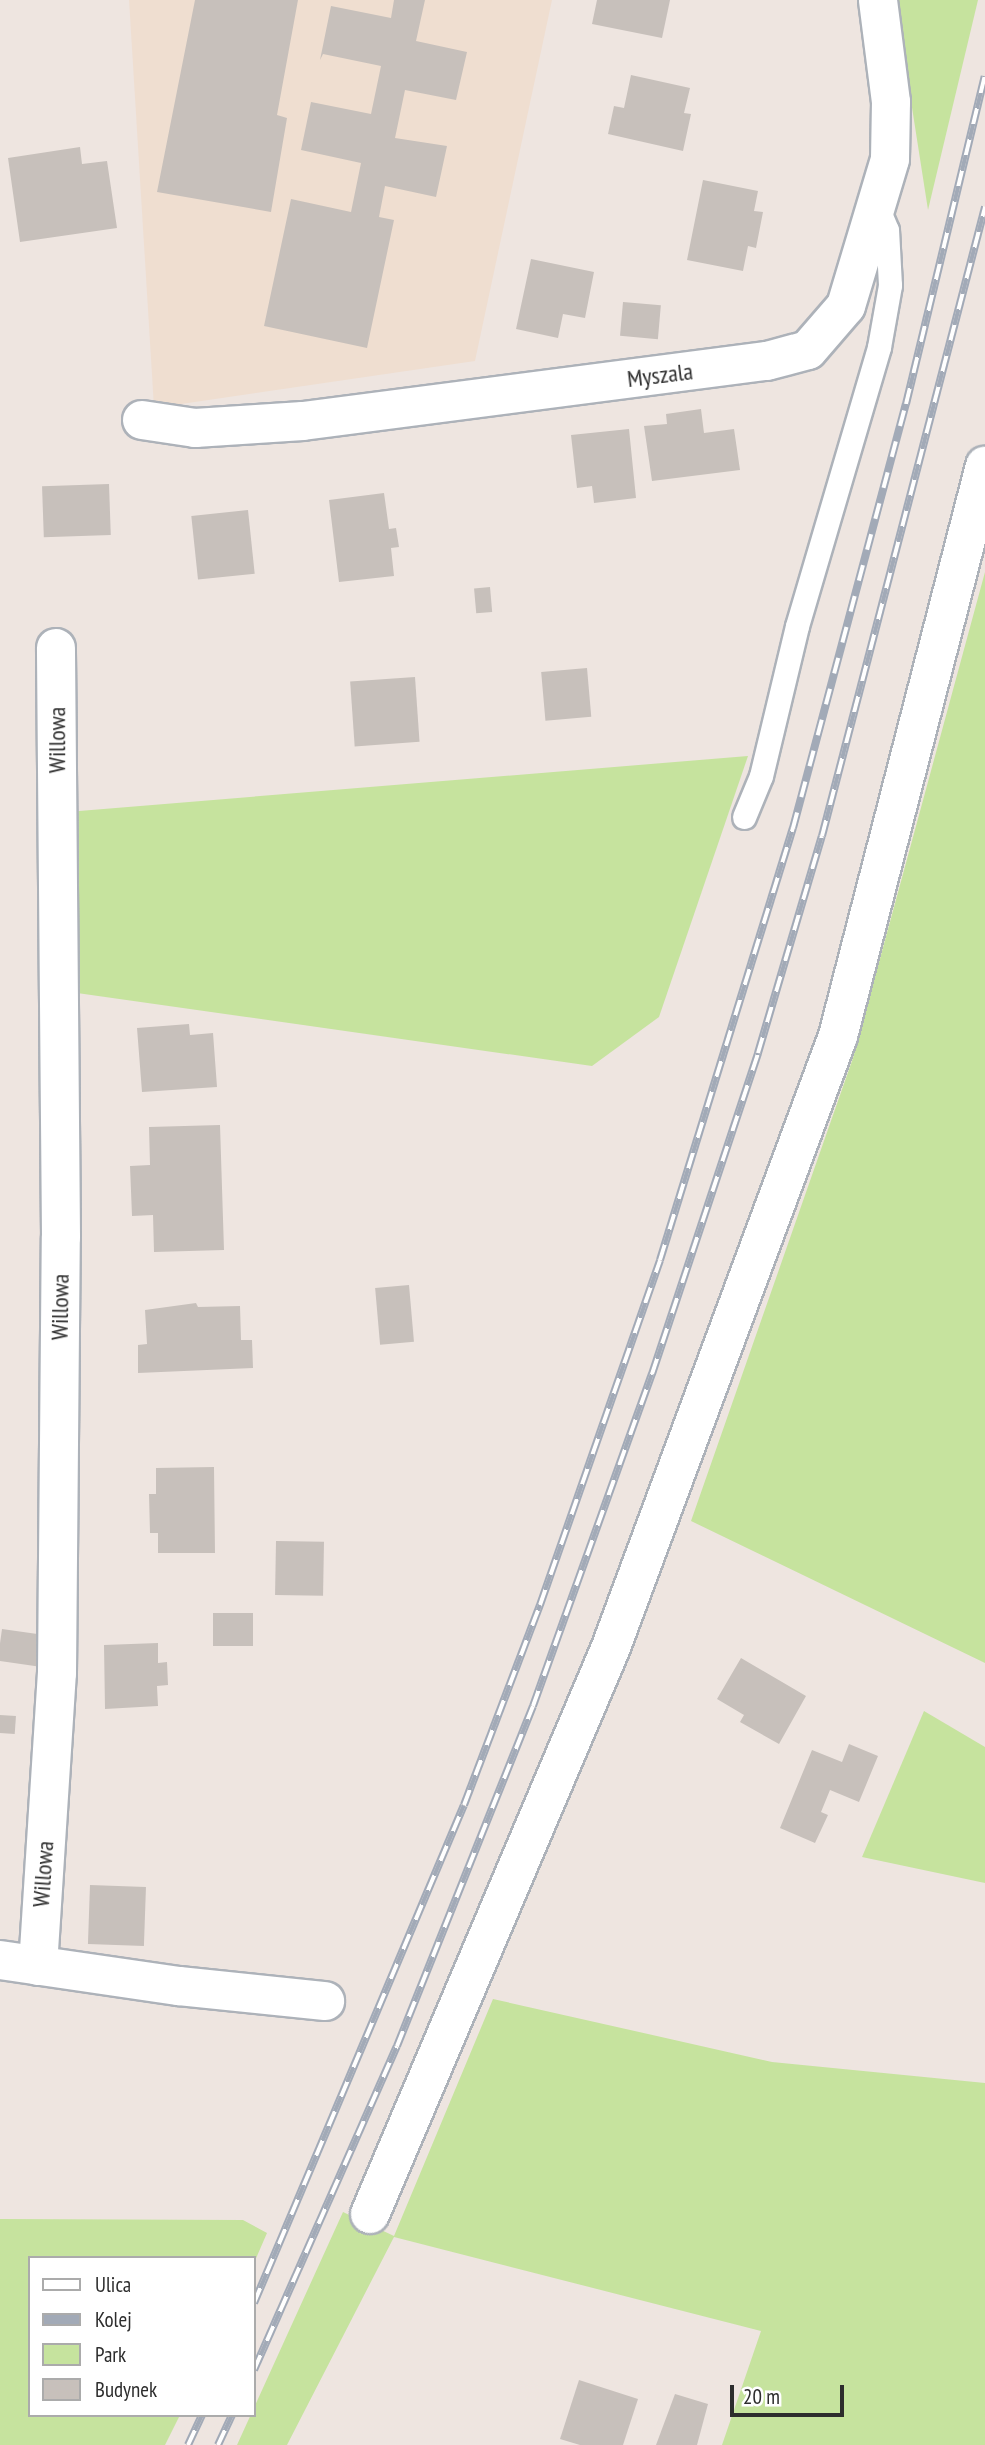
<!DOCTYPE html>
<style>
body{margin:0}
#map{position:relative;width:985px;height:2445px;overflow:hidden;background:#eee5e0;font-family:"PT Sans Narrow",sans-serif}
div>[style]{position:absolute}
.education>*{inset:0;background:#efded0}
.green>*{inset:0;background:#c6e39e}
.building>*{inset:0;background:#c7c0bb;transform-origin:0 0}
.roads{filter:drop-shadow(2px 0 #adb2b9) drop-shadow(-2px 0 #adb2b9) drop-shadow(0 2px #adb2b9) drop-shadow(0 -2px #adb2b9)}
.service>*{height:23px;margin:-11.5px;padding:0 11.5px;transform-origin:11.5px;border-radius:11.5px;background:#fff}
.minor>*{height:38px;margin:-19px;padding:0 19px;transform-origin:19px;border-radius:19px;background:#fff}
.rail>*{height:8px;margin-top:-4px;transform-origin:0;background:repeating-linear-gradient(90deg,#fff 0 16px,#a2aab7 0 32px);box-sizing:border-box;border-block:2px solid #a2aab7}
span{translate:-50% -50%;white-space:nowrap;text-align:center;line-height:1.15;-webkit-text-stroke:5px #fff;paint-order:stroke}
.street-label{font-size:24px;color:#2d2d2d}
.legend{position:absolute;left:28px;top:2256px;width:228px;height:161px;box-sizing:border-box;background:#fff;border:2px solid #ababab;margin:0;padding:9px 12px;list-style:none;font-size:21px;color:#2d2d2d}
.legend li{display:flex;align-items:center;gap:14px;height:35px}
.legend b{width:35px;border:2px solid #ababab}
.scale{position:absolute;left:730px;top:2385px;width:114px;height:32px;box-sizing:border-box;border:4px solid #2d2d2d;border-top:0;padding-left:9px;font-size:21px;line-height:24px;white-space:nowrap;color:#2d2d2d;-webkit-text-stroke:5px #fff;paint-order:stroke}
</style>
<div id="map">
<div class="education">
<div style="clip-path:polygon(129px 0,552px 0,475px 361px,154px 408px)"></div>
</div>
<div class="green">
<div style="clip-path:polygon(896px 0,978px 0,928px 210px,896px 5px)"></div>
<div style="clip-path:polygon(985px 572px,985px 1663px,691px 1521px,853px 1058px)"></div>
<div style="clip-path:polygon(748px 756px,659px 1017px,592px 1066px,70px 992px,67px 812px)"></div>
<div style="clip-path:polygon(924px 1711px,985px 1747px,985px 1883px,862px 1857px)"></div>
<div style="clip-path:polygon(493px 1999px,772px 2062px,985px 2083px,985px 2445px,722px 2445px,761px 2331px,394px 2237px,287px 2445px,237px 2445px,343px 2212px,394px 2236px)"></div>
<div style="clip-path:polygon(0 2219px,243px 2220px,267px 2233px,254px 2263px,254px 2258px,30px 2258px,30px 2415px,180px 2415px,165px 2445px,0 2445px)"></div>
</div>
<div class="building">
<div style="clip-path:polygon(195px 0,298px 0,277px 115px,287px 118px,271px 212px,157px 192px)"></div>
<div style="clip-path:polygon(394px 0,425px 0,416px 41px,467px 52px,456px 100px,405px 90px,395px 138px,447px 146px,436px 197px,385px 186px,379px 217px,394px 220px,367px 348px,264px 326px,291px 199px,351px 212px,361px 163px,301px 150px,311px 102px,371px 114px,381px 66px,323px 54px,320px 60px,331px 6px,391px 18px)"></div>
<div style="clip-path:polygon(597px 0,670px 0,662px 38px,592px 24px)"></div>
<div style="clip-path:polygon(631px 75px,690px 88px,684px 113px,691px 114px,683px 151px,608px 134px,614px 106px,624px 108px)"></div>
<div style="clip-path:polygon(80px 147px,82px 164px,107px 161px,117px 228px,20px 242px,8px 158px)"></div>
<div style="clip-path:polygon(703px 180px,758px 191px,754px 211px,763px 212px,756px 248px,748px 246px,743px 271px,687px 260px)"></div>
<div style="clip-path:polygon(531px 259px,594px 272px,585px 318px,563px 314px,558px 338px,516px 329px)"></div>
<div style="left:623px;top:302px;width:38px;height:34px;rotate:5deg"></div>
<div style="clip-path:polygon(701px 409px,704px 433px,734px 429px,740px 470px,652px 481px,644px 426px,667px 424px,666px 414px)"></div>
<div style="clip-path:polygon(629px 429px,636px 498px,594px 503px,592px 486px,577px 488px,571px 435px)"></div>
<div style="left:109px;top:484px;width:51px;height:67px;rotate:88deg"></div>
<div style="clip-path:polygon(384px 493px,389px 529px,396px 528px,399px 547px,391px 548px,394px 576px,339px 582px,329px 500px)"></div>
<div style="left:248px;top:510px;width:64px;height:57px;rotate:84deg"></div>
<div style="left:490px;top:587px;width:25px;height:16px;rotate:85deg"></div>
<div style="left:587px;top:668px;width:49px;height:46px;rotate:85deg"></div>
<div style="left:415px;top:677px;width:65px;height:65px;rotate:86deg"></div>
<div style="clip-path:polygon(189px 1024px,190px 1035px,213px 1033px,217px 1087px,142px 1092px,137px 1028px)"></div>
<div style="clip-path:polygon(220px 1125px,224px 1250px,154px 1252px,153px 1215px,132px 1216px,130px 1166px,150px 1165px,149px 1127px)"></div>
<div style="left:409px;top:1285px;width:57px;height:34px;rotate:85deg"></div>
<div style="clip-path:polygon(196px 1303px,198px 1307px,240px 1306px,241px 1340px,252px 1340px,253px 1368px,138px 1373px,138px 1345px,147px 1344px,145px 1310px)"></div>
<div style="clip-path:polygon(214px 1467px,215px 1553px,158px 1553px,158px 1533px,150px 1533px,149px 1494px,156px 1494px,156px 1468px)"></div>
<div style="left:276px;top:1541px;width:48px;height:54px;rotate:1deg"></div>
<div style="left:213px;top:1613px;width:40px;height:33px"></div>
<div style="left:2px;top:1629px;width:41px;height:32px;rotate:8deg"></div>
<div style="clip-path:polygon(158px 1643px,158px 1663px,167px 1662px,168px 1685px,157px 1686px,158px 1706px,105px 1709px,104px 1645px)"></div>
<div style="clip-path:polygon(741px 1658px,806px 1696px,779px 1744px,740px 1722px,744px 1715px,717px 1699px)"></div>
<div style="left:0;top:1715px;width:16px;height:18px;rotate:4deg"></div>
<div style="clip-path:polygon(849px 1744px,878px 1756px,859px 1802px,830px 1790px,821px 1812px,828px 1815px,815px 1843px,780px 1828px,812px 1750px,842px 1762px)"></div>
<div style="left:90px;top:1885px;width:56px;height:59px;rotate:2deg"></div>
<div style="clip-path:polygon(579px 2380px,638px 2399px,623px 2445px,580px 2445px,560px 2439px)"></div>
<div style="clip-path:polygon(675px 2394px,708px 2404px,697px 2445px,656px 2445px)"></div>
</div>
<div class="roads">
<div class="service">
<div style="left:744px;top:817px;width:44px;rotate:-67.5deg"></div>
<div style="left:761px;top:776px;width:154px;rotate:-76.5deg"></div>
<div style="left:797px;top:626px;width:291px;rotate:-73.6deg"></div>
<div style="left:879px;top:347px;width:63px;rotate:-79.9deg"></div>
<div style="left:890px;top:285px;width:55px;rotate:-93.1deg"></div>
<div style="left:887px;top:230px;width:26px;rotate:-113deg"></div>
</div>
<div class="minor">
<div style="left:142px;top:420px;width:54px;rotate:8.6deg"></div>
<div style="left:195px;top:428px;width:108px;rotate:-3.7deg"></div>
<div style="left:303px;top:421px;width:468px;rotate:-7.4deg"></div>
<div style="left:767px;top:361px;width:42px;rotate:-15deg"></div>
<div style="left:808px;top:350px;width:58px;rotate:-49.2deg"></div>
<div style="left:846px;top:306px;width:153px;rotate:-73.3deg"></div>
<div style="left:890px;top:159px;width:57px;rotate:-89deg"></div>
<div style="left:891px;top:102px;width:103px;rotate:-97.3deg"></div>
<div style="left:0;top:1960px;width:181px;rotate:8.3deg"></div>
<div style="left:179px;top:1986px;width:147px;rotate:5.9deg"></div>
<div style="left:38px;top:1966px;width:294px;rotate:-86.3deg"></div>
<div style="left:57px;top:1673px;width:436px;rotate:-89.5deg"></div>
<div style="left:61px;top:1237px;width:589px;rotate:-90.49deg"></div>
<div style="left:370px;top:2214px;width:616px;rotate:-66.97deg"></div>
<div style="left:611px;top:1647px;width:652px;rotate:-69.62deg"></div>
<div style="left:838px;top:1036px;width:589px;rotate:-75.54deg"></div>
</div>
</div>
<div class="rail">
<div style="left:254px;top:2303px;width:540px;rotate:-67.14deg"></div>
<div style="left:464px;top:1805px;width:214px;rotate:-69.2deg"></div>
<div style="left:540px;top:1605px;width:365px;rotate:-70.8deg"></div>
<div style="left:660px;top:1260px;width:452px;rotate:-72.9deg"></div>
<div style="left:793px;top:828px;width:439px;rotate:-75.1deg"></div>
<div style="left:906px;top:404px;width:337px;rotate:-76.5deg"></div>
<div style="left:254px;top:2370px;width:354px;rotate:-66.2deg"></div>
<div style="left:397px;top:2046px;width:366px;rotate:-68.2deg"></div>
<div style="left:533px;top:1706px;width:353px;rotate:-70.3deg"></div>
<div style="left:652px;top:1374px;width:338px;rotate:-71.7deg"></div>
<div style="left:758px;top:1053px;width:226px;rotate:-73.6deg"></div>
<div style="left:822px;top:836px;width:650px;rotate:-75.47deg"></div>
<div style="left:188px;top:2445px;width:33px;rotate:-65deg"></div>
<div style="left:218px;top:2445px;width:33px;rotate:-65deg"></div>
</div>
<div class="street-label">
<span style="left:660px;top:375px;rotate:-7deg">Myszala</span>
<span style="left:57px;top:740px;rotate:-90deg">Willowa</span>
<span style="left:60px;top:1307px;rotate:-89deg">Willowa</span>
<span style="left:43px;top:1874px;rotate:-86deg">Willowa</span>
</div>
<ul class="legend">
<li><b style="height:9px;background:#fff"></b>Ulica</li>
<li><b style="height:9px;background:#a2aab7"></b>Kolej</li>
<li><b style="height:19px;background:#c6e39e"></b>Park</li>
<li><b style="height:19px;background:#c7c0bb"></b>Budynek</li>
</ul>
<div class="scale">20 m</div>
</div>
